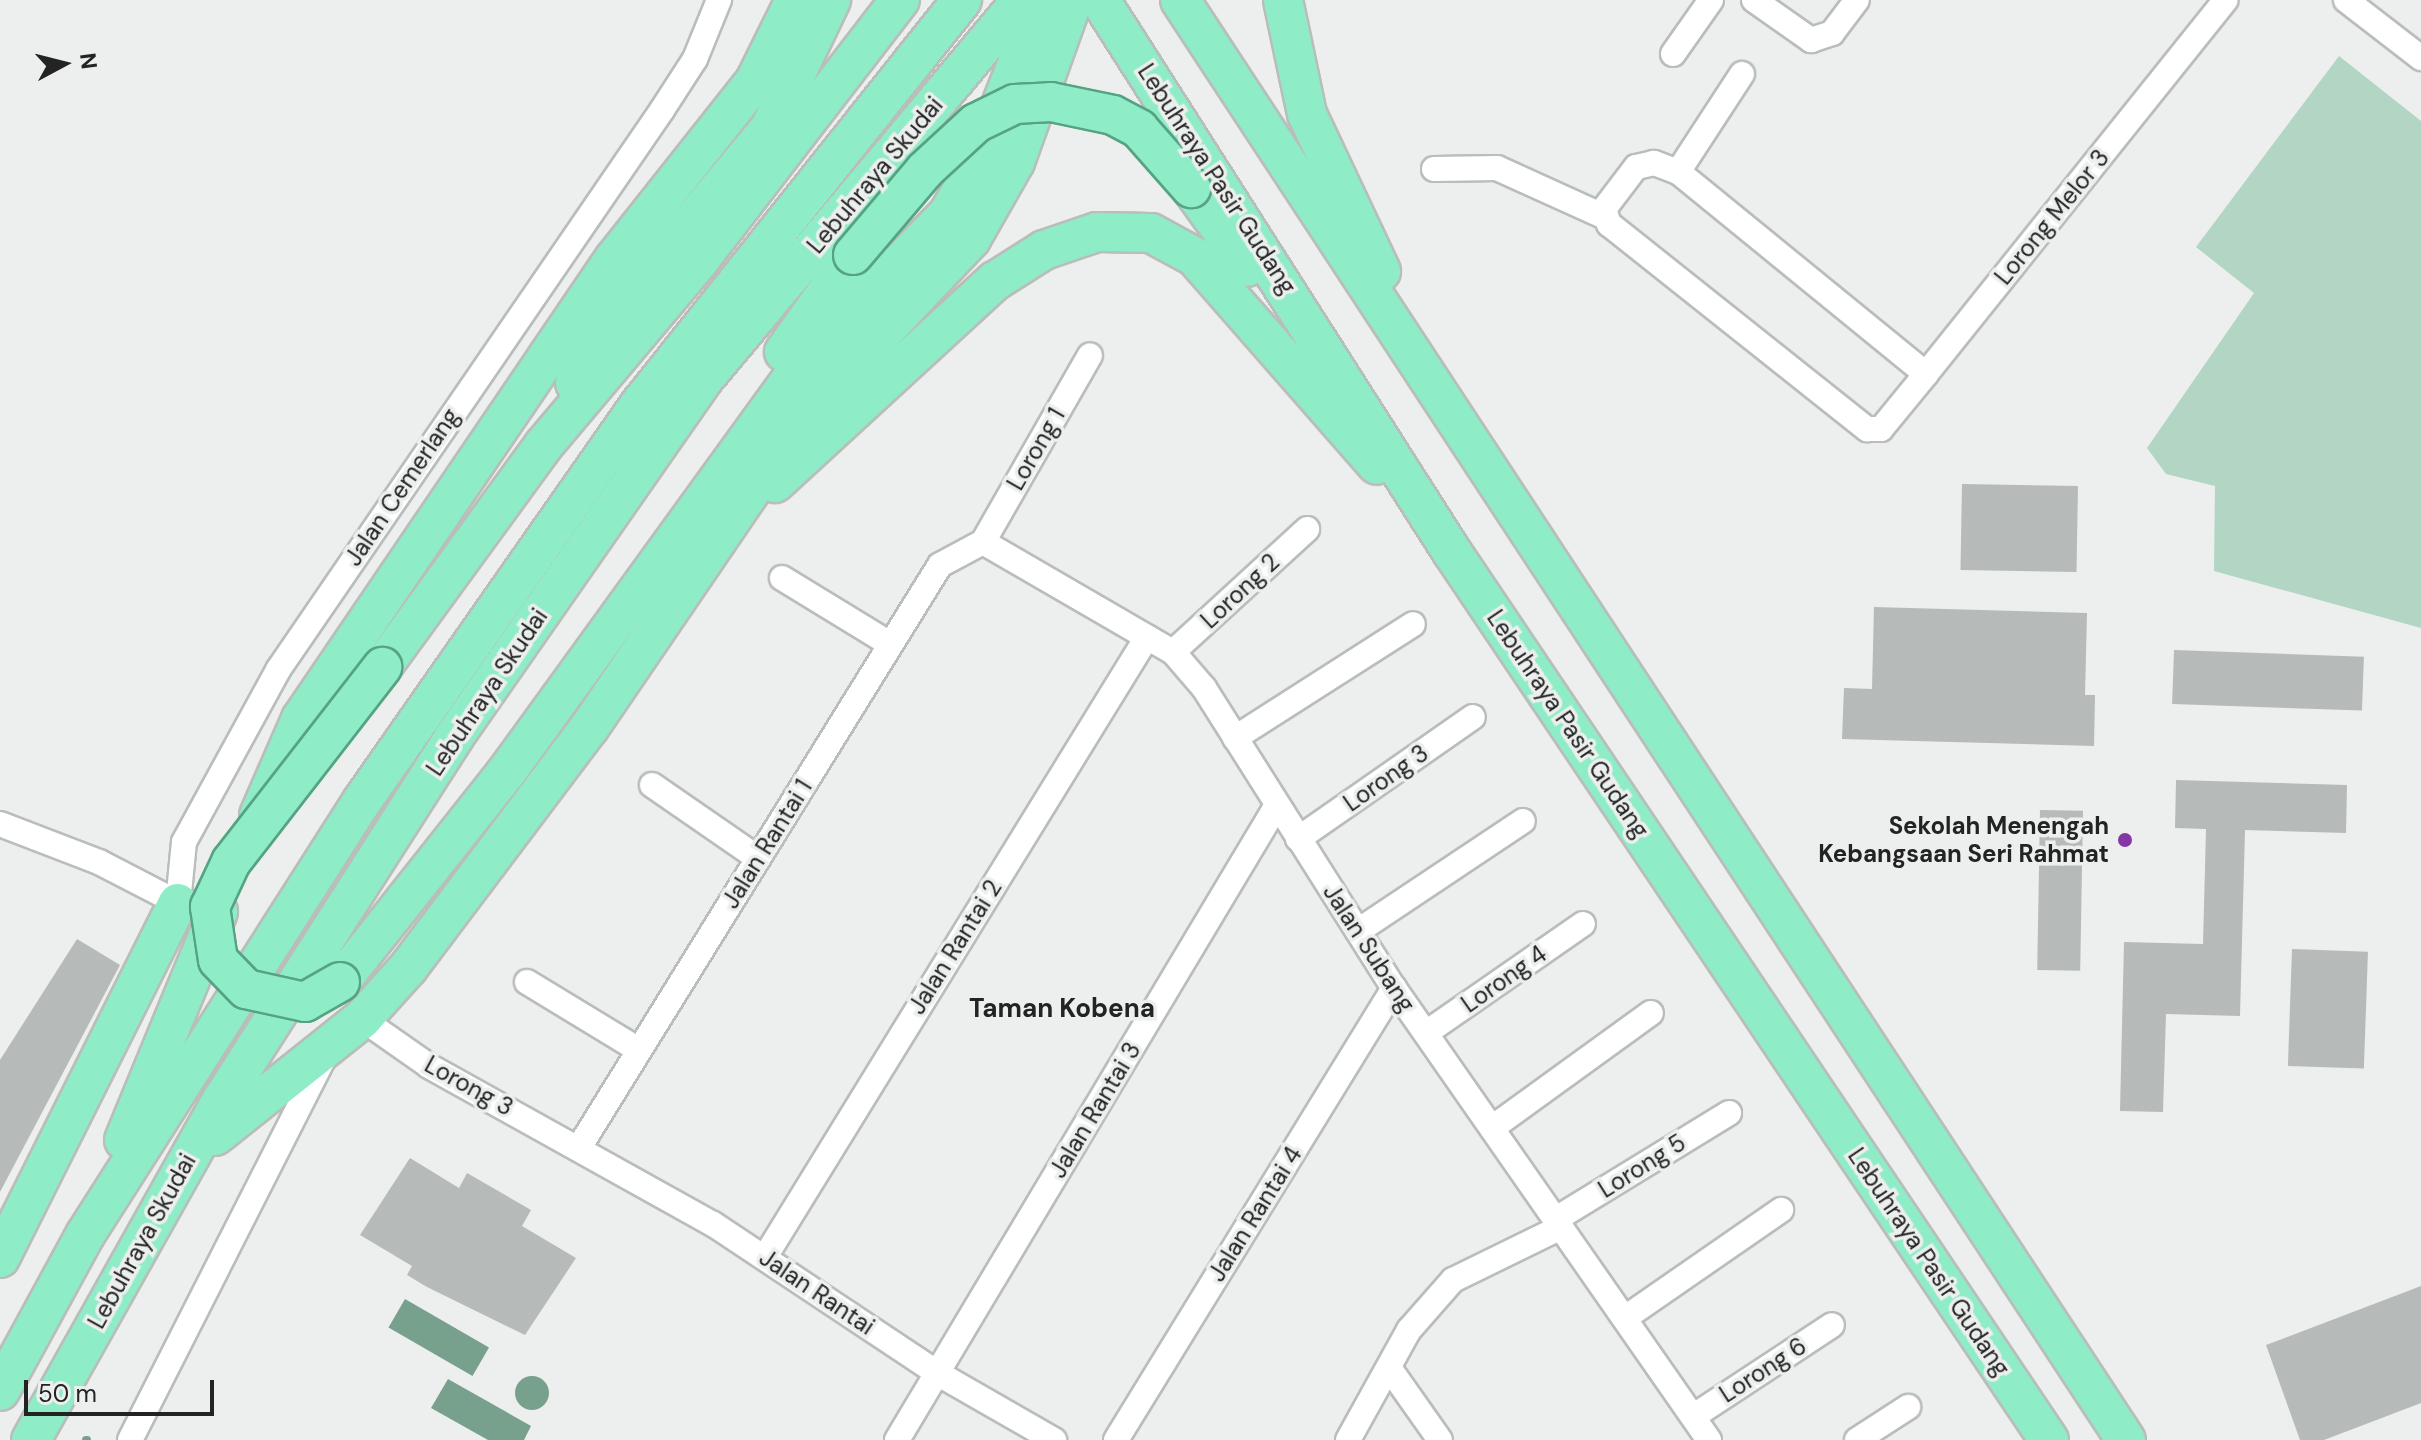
<!DOCTYPE html>
<style>
body{margin:0}
#map{position:relative;width:2421px;height:1440px;overflow:hidden;background:#ecefed;font-family:"DM Sans",sans-serif}
div>[style]{position:absolute}
.green>*{inset:0;background:#b2d5c4}
.water>*{inset:0;background:#77a08d;transform-origin:0 0}
.round{border-radius:50%}
.stream>*{height:8px;margin:-4px;padding:0 4px;transform-origin:4px;border-radius:4px;background:#77a08d}
.building>*{inset:0;background:#b6bab8;transform-origin:0 0}
.roads{filter:drop-shadow(2px 0 #b9bdbb) drop-shadow(-2px 0 #b9bdbb) drop-shadow(0 2px #b9bdbb) drop-shadow(0 -2px #b9bdbb)}
.minor>*{height:24px;margin:-12px;padding:0 12px;transform-origin:12px;border-radius:12px;background:#fff}
.trunk>*{height:38px;margin:-19px;padding:0 19px;transform-origin:19px;border-radius:19px;background:#8eecc6}
.bridges{filter:drop-shadow(2px 0 #56a384) drop-shadow(-2px 0 #56a384) drop-shadow(0 2px #56a384) drop-shadow(0 -2px #56a384)}
.trunk-bridge>*{height:38px;margin:-19px;padding:0 19px;transform-origin:19px;border-radius:19px;background:#8eecc6}
.dots>*{width:22px;height:22px;translate:-50% -50%;box-sizing:border-box;border:4px solid #ecefed;border-radius:50%}
span{translate:-50% -50%;white-space:nowrap;text-align:center;line-height:1.15;-webkit-text-stroke:7px #ecefed;paint-order:stroke}
.street-label{font-size:24px;color:#222322}
.poi-label{font-size:24px;color:#222322;font-weight:700}
.right{translate:-100% -50%;text-align:right}
.neighbourhood-label{font-size:26px;color:#222322;font-weight:700}
.north{position:absolute;left:24px;top:24px;width:80px;height:80px;-webkit-text-stroke:6px #ecefed;paint-order:stroke;rotate:83deg;font-size:22px;font-weight:700;line-height:32px;text-align:center;color:#222322}
.north::after{content:'';display:block;margin:auto;width:28px;height:36px;background:#222322;clip-path:polygon(50% 0,100% 100%,50% 72%,0 100%)}
.scale{position:absolute;left:24px;top:1380px;width:190px;height:36px;box-sizing:border-box;border:4px solid #222322;border-top:0;padding-left:10px;font-size:24px;line-height:28px;white-space:nowrap;color:#222322;-webkit-text-stroke:6px #ecefed;paint-order:stroke}
</style>
<div id="map">
<div class="green">
<div style="clip-path:polygon(2339px 56px,2421px 121px,2421px 628px,2214px 571px,2215px 486px,2166px 474px,2147px 448px,2254px 293px,2196px 247px)"></div>
</div>
<div class="water">
<div style="left:405px;top:1299px;width:97px;height:33px;rotate:30deg"></div>
<div class="round" style="left:515px;top:1376px;width:34px;height:34px"></div>
<div style="clip-path:polygon(448px 1379px,531px 1426px,524px 1440px,488px 1440px,431px 1408px)"></div>
</div>
<div class="stream">
<div style="left:86px;top:1440px;width:1px"></div>
</div>
<div class="building">
<div style="left:1962px;top:484px;width:116px;height:86px;rotate:1deg"></div>
<div style="clip-path:polygon(1874px 607px,2087px 613px,2085px 695px,2095px 695px,2094px 746px,1842px 739px,1844px 688px,1872px 689px)"></div>
<div style="left:2174px;top:650px;width:190px;height:54px;rotate:2deg"></div>
<div style="clip-path:polygon(2176px 780px,2347px 785px,2346px 833px,2245px 830px,2240px 1016px,2166px 1014px,2163px 1112px,2120px 1111px,2124px 942px,2203px 944px,2206px 829px,2175px 828px)"></div>
<div style="left:2040px;top:810px;width:43px;height:160px;rotate:1deg"></div>
<div style="clip-path:polygon(77px 939px,120px 965px,0 1192px,0 1060px)"></div>
<div style="left:2292px;top:949px;width:76px;height:117px;rotate:2deg"></div>
<div style="clip-path:polygon(410px 1158px,459px 1188px,467px 1173px,531px 1210px,522px 1226px,576px 1258px,525px 1335px,427px 1287px,407px 1275px,412px 1266px,360px 1235px)"></div>
<div style="clip-path:polygon(2421px 1286px,2421px 1403px,2324px 1440px,2300px 1440px,2266px 1345px)"></div>
</div>
<div class="roads">
<div class="minor">
<div style="left:1754px;top:0;width:70px;rotate:35.1deg"></div>
<div style="left:1811px;top:40px;width:22px;rotate:-18deg"></div>
<div style="left:1832px;top:33px;width:41px;rotate:-52.9deg"></div>
<div style="left:2346px;top:0;width:95px;rotate:37.7deg"></div>
<div style="left:1673px;top:54px;width:66px;rotate:-54.9deg"></div>
<div style="left:1434px;top:169px;width:63px;rotate:-0.9deg"></div>
<div style="left:1497px;top:168px;width:119px;rotate:24.4deg"></div>
<div style="left:1678px;top:172px;width:117px;rotate:-56.9deg"></div>
<div style="left:1926px;top:374px;width:320px;rotate:-140.8deg"></div>
<div style="left:1678px;top:172px;width:26px;rotate:-159deg"></div>
<div style="left:1654px;top:163px;width:18px;rotate:167deg"></div>
<div style="left:1636px;top:167px;width:53px;rotate:127.3deg"></div>
<div style="left:1604px;top:209px;width:16px;rotate:72deg"></div>
<div style="left:1609px;top:224px;width:330px;rotate:38.5deg"></div>
<div style="left:1867px;top:429px;width:14px"></div>
<div style="left:1881px;top:429px;width:71px;rotate:-50.7deg"></div>
<div style="left:1926px;top:374px;width:479px;rotate:-51.3deg"></div>
<div style="left:983px;top:542px;width:215px;rotate:-60.2deg"></div>
<div style="left:782px;top:578px;width:127px;rotate:31.4deg"></div>
<div style="left:1173px;top:652px;width:182px;rotate:-42.5deg"></div>
<div style="left:1235px;top:738px;width:211px;rotate:-32.6deg"></div>
<div style="left:652px;top:785px;width:129px;rotate:34.6deg"></div>
<div style="left:0;top:824px;width:106px;rotate:21deg"></div>
<div style="left:99px;top:862px;width:89px;rotate:27.4deg"></div>
<div style="left:178px;top:903px;width:61px;rotate:-84.4deg"></div>
<div style="left:184px;top:842px;width:196px;rotate:-61.3deg"></div>
<div style="left:278px;top:670px;width:679px;rotate:-55.56deg"></div>
<div style="left:662px;top:110px;width:61px;rotate:-57.1deg"></div>
<div style="left:695px;top:59px;width:64px;rotate:-67.9deg"></div>
<div style="left:1298px;top:839px;width:213px;rotate:-34.9deg"></div>
<div style="left:1358px;top:931px;width:198px;rotate:-33.7deg"></div>
<div style="left:527px;top:982px;width:131px;rotate:31.3deg"></div>
<div style="left:362px;top:1019px;width:82px;rotate:35deg"></div>
<div style="left:429px;top:1066px;width:325px;rotate:29.1deg"></div>
<div style="left:713px;top:1224px;width:269px;rotate:33.6deg"></div>
<div style="left:937px;top:1373px;width:135px;rotate:29.8deg"></div>
<div style="left:1426px;top:1033px;width:191px;rotate:-34.8deg"></div>
<div style="left:1492px;top:1128px;width:196px;rotate:-35.9deg"></div>
<div style="left:580px;top:1146px;width:683px;rotate:-58.22deg"></div>
<div style="left:940px;top:565px;width:49px;rotate:-28.1deg"></div>
<div style="left:983px;top:542px;width:220px;rotate:30.1deg"></div>
<div style="left:1173px;top:652px;width:48px;rotate:49.3deg"></div>
<div style="left:1204px;top:688px;width:355px;rotate:57.7deg"></div>
<div style="left:1394px;top:988px;width:551px;rotate:55.13deg"></div>
<div style="left:1556px;top:1219px;width:203px;rotate:-31.5deg"></div>
<div style="left:765px;top:1257px;width:728px;rotate:-58.36deg"></div>
<div style="left:1625px;top:1318px;width:190px;rotate:-34.7deg"></div>
<div style="left:1392px;top:1372px;width:83px;rotate:54.8deg"></div>
<div style="left:1694px;top:1416px;width:165px;rotate:-33.4deg"></div>
<div style="left:130px;top:1440px;width:431px;rotate:-63.1deg"></div>
<div style="left:897px;top:1440px;width:740px;rotate:-59.1deg"></div>
<div style="left:1116px;top:1440px;width:531px;rotate:-58.41deg"></div>
<div style="left:1348px;top:1440px;width:126px;rotate:-61deg"></div>
<div style="left:1409px;top:1330px;width:67px;rotate:-48.7deg"></div>
<div style="left:1453px;top:1280px;width:120px;rotate:-26.1deg"></div>
<div style="left:1857px;top:1440px;width:61px;rotate:-32.9deg"></div>
</div>
<div class="trunk">
<div style="left:1100px;top:0;width:655px;rotate:57.48deg"></div>
<div style="left:1452px;top:552px;width:1070px;rotate:56.09deg"></div>
<div style="left:1180px;top:0;width:1723px;rotate:56.7deg"></div>
<div style="left:1283px;top:0;width:116px;rotate:78.1deg"></div>
<div style="left:1307px;top:114px;width:174px;rotate:64.8deg"></div>
<div style="left:1191px;top:188px;width:97px;rotate:54.2deg"></div>
<div style="left:784px;top:352px;width:119px;rotate:-54.6deg"></div>
<div style="left:575px;top:383px;width:103px;rotate:-57.7deg"></div>
<div style="left:630px;top:296px;width:219px;rotate:-50.2deg"></div>
<div style="left:770px;top:128px;width:142px;rotate:-64.5deg"></div>
<div style="left:775px;top:483px;width:299px;rotate:-42.6deg"></div>
<div style="left:995px;top:281px;width:58px;rotate:-32.3deg"></div>
<div style="left:1044px;top:250px;width:56px;rotate:-18.8deg"></div>
<div style="left:1097px;top:232px;width:54px;rotate:1.1deg"></div>
<div style="left:1151px;top:233px;width:50px;rotate:28.6deg"></div>
<div style="left:1195px;top:257px;width:276px;rotate:48.8deg"></div>
<div style="left:382px;top:667px;width:273px;rotate:-53.9deg"></div>
<div style="left:543px;top:446px;width:241px;rotate:-49.9deg"></div>
<div style="left:698px;top:262px;width:331px;rotate:-52.4deg"></div>
<div style="left:259px;top:815px;width:105px;rotate:-66.4deg"></div>
<div style="left:301px;top:719px;width:556px;rotate:-55.77deg"></div>
<div style="left:614px;top:259px;width:227px;rotate:-51.6deg"></div>
<div style="left:755px;top:81px;width:90px;rotate:-63.7deg"></div>
<div style="left:340px;top:982px;width:265px;rotate:-51.6deg"></div>
<div style="left:505px;top:774px;width:516px;rotate:-54.06deg"></div>
<div style="left:808px;top:356px;width:199px;rotate:-45.4deg"></div>
<div style="left:948px;top:214px;width:61px;rotate:-59.7deg"></div>
<div style="left:979px;top:161px;width:173px;rotate:-68.6deg"></div>
<div style="left:215px;top:1136px;width:188px;rotate:-38.5deg"></div>
<div style="left:362px;top:1019px;width:69px;rotate:-48deg"></div>
<div style="left:408px;top:968px;width:301px;rotate:-53deg"></div>
<div style="left:589px;top:728px;width:369px;rotate:-55.7deg"></div>
<div style="left:797px;top:423px;width:253px;rotate:-46.6deg"></div>
<div style="left:971px;top:239px;width:89px;rotate:-60.3deg"></div>
<div style="left:1015px;top:162px;width:172px;rotate:-70.3deg"></div>
<div style="left:124px;top:1140px;width:247px;rotate:-67.6deg"></div>
<div style="left:0;top:1258px;width:397px;rotate:-63.4deg"></div>
<div style="left:0;top:1391px;width:178px;rotate:-61.4deg"></div>
<div style="left:85px;top:1235px;width:515px;rotate:-57.45deg"></div>
<div style="left:362px;top:801px;width:486px;rotate:-55deg"></div>
<div style="left:641px;top:403px;width:515px;rotate:-51.46deg"></div>
<div style="left:31px;top:1440px;width:390px;rotate:-60.7deg"></div>
<div style="left:222px;top:1100px;width:431px;rotate:-57.4deg"></div>
<div style="left:454px;top:737px;width:434px;rotate:-55.1deg"></div>
<div style="left:702px;top:381px;width:498px;rotate:-50deg"></div>
</div>
</div>
<div class="bridges">
<div class="trunk-bridge">
<div style="left:853px;top:255px;width:111px;rotate:-49.7deg"></div>
<div style="left:925px;top:170px;width:69px;rotate:-42.7deg"></div>
<div style="left:976px;top:123px;width:43px;rotate:-26deg"></div>
<div style="left:1015px;top:104px;width:36px;rotate:-3deg"></div>
<div style="left:1051px;top:102px;width:63px;rotate:11.8deg"></div>
<div style="left:1113px;top:115px;width:30px;rotate:28deg"></div>
<div style="left:1139px;top:129px;width:79px;rotate:48.6deg"></div>
<div style="left:340px;top:982px;width:40px;rotate:150.3deg"></div>
<div style="left:305px;top:1002px;width:60px;rotate:-167.6deg"></div>
<div style="left:246px;top:989px;width:40px;rotate:-134deg"></div>
<div style="left:218px;top:960px;width:54px;rotate:-98.6deg"></div>
<div style="left:210px;top:907px;width:50px;rotate:-65deg"></div>
<div style="left:231px;top:862px;width:247px;rotate:-52.2deg"></div>
</div>
</div>
<div class="dots">
<div style="left:2125px;top:840px;background:#8535a5"></div>
</div>
<div class="street-label">
<span style="left:875px;top:175px;rotate:-50deg">Lebuhraya Skudai</span>
<span style="left:1217px;top:179px;rotate:57deg">Lebuhraya Pasir Gudang</span>
<span style="left:2052px;top:217px;rotate:-51deg">Lorong Melor 3</span>
<span style="left:1036px;top:449px;rotate:-60deg">Lorong 1</span>
<span style="left:402px;top:487px;rotate:-56deg">Jalan Cemerlang</span>
<span style="left:1240px;top:591px;rotate:-43deg">Lorong 2</span>
<span style="left:487px;top:692px;rotate:-56deg">Lebuhraya Skudai</span>
<span style="left:1568px;top:724px;rotate:56deg">Lebuhraya Pasir Gudang</span>
<span style="left:1386px;top:778px;rotate:-35deg">Lorong 3</span>
<span style="left:767px;top:844px;rotate:-58deg">Jalan Rantai 1</span>
<span style="left:955px;top:947px;rotate:-58deg">Jalan Rantai 2</span>
<span style="left:1369px;top:948px;rotate:57deg">Jalan Subang</span>
<span style="left:1504px;top:979px;rotate:-35deg">Lorong 4</span>
<span style="left:469px;top:1086px;rotate:29deg">Lorong 3</span>
<span style="left:1095px;top:1110px;rotate:-59deg">Jalan Rantai 3</span>
<span style="left:1642px;top:1166px;rotate:-32deg">Lorong 5</span>
<span style="left:1255px;top:1214px;rotate:-58deg">Jalan Rantai 4</span>
<span style="left:142px;top:1241px;rotate:-61deg">Lebuhraya Skudai</span>
<span style="left:1929px;top:1262px;rotate:56deg">Lebuhraya Pasir Gudang</span>
<span style="left:817px;top:1292px;rotate:34deg">Jalan Rantai</span>
<span style="left:1763px;top:1370px;rotate:-33deg">Lorong 6</span>
</div>
<div class="poi-label">
<span class="right" style="left:2109px;top:840px">Sekolah Menengah<br>Kebangsaan Seri Rahmat</span>
</div>
<div class="neighbourhood-label">
<span style="left:1062px;top:1009px">Taman Kobena</span>
</div>
<div class="north">N</div>
<div class="scale">50 m</div>
</div>
